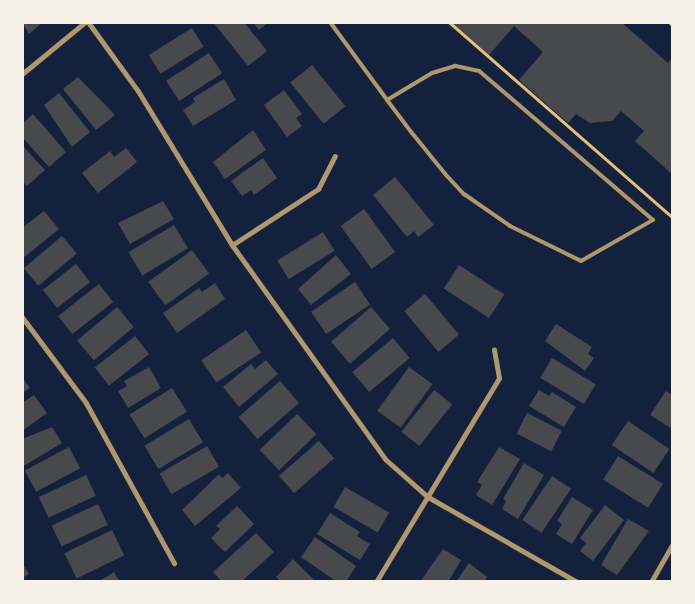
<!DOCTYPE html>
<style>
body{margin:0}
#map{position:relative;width:695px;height:604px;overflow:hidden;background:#14213d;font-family:"Archivo Narrow",sans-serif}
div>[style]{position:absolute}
.building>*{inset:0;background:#48494c;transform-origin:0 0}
.path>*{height:3px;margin:-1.5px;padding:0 1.5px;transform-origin:1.5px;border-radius:1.5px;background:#e5c07b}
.service>*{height:4px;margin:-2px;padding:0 2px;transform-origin:2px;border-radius:2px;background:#b1986c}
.minor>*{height:5px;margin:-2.5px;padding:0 2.5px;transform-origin:2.5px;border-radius:2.5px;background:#b1986c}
span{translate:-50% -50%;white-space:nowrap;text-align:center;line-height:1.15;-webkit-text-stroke:4px #f6f1e7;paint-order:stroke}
.frame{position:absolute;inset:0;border:24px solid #f6f1e7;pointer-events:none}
</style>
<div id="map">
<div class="building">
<div style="clip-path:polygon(22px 22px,43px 22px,29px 34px)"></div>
<div style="clip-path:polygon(213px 22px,244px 22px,267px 51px,248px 66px)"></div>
<div style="clip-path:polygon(253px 22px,269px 22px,259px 30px)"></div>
<div style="clip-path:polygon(452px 22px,621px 22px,668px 63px,672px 57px,672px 174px,635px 141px,644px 131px,621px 111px,612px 121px,590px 123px,576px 114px,568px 123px,519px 80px,543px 52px,514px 26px,489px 55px)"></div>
<div style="left:192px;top:28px;width:22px;height:51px;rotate:58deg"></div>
<div style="left:209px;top:53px;width:24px;height:51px;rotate:57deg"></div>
<div style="left:312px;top:65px;width:53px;height:28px;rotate:51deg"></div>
<div style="clip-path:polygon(78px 77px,115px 115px,96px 130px,63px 89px)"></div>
<div style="clip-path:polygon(224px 79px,236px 100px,193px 126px,183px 110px,195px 102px,193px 98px)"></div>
<div style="clip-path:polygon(284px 90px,302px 114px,296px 118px,302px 126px,287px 137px,264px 105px)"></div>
<div style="clip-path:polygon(59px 93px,90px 132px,72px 147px,44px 105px)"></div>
<div style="clip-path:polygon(33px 114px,66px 152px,49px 167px,22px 137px,22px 124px)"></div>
<div style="clip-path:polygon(253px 130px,266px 150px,225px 179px,213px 162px)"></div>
<div style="clip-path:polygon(22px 145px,45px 170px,27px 186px,22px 181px)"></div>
<div style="clip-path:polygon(126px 148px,137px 162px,98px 193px,82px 173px,110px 151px,114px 157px)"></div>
<div style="clip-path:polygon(263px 158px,277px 178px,254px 195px,251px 190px,242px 196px,231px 181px)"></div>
<div style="clip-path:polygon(395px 177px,434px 225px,418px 237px,414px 231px,407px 237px,373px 195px)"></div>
<div style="clip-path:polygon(163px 201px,174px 219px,130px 244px,118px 223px)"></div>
<div style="left:364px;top:209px;width:53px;height:29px;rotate:54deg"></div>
<div style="clip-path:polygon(44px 211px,59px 229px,22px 259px,22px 228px)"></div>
<div style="left:174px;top:225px;width:27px;height:53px;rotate:59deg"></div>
<div style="left:323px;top:232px;width:22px;height:54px;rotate:58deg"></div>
<div style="left:62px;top:236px;width:23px;height:50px;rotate:50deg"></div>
<div style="left:192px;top:250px;width:29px;height:54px;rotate:54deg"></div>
<div style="clip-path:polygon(336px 255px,351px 274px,311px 305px,298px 289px)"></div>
<div style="left:76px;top:264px;width:23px;height:42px;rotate:52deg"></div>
<div style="left:459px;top:265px;width:54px;height:28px;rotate:33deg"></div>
<div style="left:355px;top:282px;width:27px;height:53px;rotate:56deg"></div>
<div style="clip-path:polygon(215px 283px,225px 299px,177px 333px,163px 313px,199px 288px,202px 292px)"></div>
<div style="left:99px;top:284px;width:23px;height:52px;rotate:52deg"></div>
<div style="left:425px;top:294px;width:53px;height:27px;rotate:50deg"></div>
<div style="left:117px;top:307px;width:26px;height:52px;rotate:50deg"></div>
<div style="left:371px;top:307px;width:29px;height:53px;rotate:49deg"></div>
<div style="clip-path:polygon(556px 324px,592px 347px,588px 354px,594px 358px,585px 371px,545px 341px)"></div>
<div style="left:246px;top:330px;width:27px;height:54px;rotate:56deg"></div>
<div style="left:135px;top:336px;width:23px;height:51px;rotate:52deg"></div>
<div style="left:393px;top:338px;width:26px;height:53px;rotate:50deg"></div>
<div style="left:552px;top:358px;width:51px;height:23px;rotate:31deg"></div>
<div style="clip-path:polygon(266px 360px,278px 374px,239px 407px,223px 387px,251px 364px,255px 369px)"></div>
<div style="clip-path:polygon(149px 367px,161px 388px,128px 408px,118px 391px,127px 386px,124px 381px)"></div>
<div style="left:409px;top:367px;width:29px;height:54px;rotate:36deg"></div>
<div style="clip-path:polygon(22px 377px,30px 388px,22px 393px)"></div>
<div style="left:280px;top:381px;width:29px;height:55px;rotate:49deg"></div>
<div style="left:172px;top:388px;width:28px;height:50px;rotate:58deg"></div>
<div style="left:434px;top:390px;width:23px;height:53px;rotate:38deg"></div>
<div style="clip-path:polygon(539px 390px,549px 396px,552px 392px,576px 407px,564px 427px,529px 406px)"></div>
<div style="clip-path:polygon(666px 391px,672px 395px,672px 429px,650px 415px)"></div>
<div style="clip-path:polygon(34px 395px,47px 413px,22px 431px,22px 403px)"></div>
<div style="left:527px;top:413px;width:39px;height:23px;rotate:27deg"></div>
<div style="left:297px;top:414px;width:28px;height:52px;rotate:46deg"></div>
<div style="left:189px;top:419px;width:27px;height:52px;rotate:59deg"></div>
<div style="left:628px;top:421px;width:50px;height:29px;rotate:34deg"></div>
<div style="clip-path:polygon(52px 427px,62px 443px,22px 467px,22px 439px)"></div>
<div style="left:319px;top:441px;width:23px;height:53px;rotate:49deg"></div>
<div style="left:207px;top:446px;width:24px;height:55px;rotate:60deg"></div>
<div style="left:69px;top:447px;width:24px;height:50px;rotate:62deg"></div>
<div style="clip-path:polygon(499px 447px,520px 459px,492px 505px,476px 495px,482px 485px,477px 482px)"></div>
<div style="left:618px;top:456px;width:53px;height:28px;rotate:32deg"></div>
<div style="clip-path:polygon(524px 463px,544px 475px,518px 519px,502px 509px,506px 501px,503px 499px)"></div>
<div style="clip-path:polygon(228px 473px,241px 488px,195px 526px,182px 510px,219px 474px,222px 478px)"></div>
<div style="left:86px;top:475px;width:23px;height:52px;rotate:65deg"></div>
<div style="left:552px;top:476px;width:23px;height:53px;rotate:34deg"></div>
<div style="left:345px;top:487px;width:51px;height:23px;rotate:30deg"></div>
<div style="clip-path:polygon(572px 497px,593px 510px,572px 544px,556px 534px,562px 524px,557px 521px)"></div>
<div style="left:98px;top:504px;width:23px;height:51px;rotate:65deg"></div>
<div style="clip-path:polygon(605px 505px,624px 520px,593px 561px,580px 551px,586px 543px,580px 538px)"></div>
<div style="clip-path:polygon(237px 506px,254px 524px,225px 552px,211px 538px,220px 529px,216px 526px)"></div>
<div style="clip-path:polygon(330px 513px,360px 532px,357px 536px,370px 544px,360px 560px,317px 534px)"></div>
<div style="clip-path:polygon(628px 519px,649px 531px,617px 575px,601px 565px)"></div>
<div style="left:112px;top:530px;width:28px;height:53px;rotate:64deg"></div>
<div style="clip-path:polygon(256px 533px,274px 552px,241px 582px,222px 582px,213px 572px)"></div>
<div style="clip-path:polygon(315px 537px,356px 566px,346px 582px,337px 582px,301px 557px)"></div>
<div style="clip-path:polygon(443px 549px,461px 560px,448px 582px,420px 582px)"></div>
<div style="clip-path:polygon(293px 559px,316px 582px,282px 582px,276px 577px)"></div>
<div style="clip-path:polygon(22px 563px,29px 574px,22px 578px)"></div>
<div style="clip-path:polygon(469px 563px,487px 577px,484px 582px,456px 582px)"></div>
<div style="clip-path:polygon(114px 572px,120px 582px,98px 582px)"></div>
</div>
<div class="path">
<div style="left:449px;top:22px;width:296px;rotate:41.2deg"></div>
<div style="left:669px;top:22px;width:4px;rotate:45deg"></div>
</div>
<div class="service">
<div style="left:330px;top:22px;width:97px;rotate:53.8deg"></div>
<div style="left:387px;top:100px;width:41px;rotate:52.9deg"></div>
<div style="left:412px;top:133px;width:55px;rotate:50.9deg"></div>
<div style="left:447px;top:176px;width:25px;rotate:47deg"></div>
<div style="left:464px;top:194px;width:56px;rotate:34.8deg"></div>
<div style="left:510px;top:226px;width:79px;rotate:26.2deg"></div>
<div style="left:581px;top:261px;width:83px;rotate:-29.7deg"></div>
<div style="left:653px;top:220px;width:229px;rotate:-139.4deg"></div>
<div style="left:479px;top:71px;width:25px;rotate:-168deg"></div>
<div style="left:455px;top:66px;width:24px;rotate:163deg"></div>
<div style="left:432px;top:73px;width:52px;rotate:149deg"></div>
</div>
<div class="minor">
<div style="left:88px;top:22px;width:85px;rotate:54.1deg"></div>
<div style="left:138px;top:91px;width:180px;rotate:58.6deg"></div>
<div style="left:232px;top:245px;width:263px;rotate:54.4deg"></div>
<div style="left:385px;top:459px;width:57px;rotate:41.5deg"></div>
<div style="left:428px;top:497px;width:172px;rotate:29.7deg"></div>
<div style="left:22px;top:74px;width:82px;rotate:-39.5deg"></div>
<div style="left:232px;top:245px;width:103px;rotate:-33.1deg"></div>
<div style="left:318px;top:189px;width:37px;rotate:-63deg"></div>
<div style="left:22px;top:317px;width:107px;rotate:53.3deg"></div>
<div style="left:86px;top:403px;width:183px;rotate:61.2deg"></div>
<div style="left:376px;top:582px;width:238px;rotate:-58.9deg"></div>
<div style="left:499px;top:378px;width:29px;rotate:-100deg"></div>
<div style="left:651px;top:582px;width:43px;rotate:-60.4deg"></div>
</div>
<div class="frame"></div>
</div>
